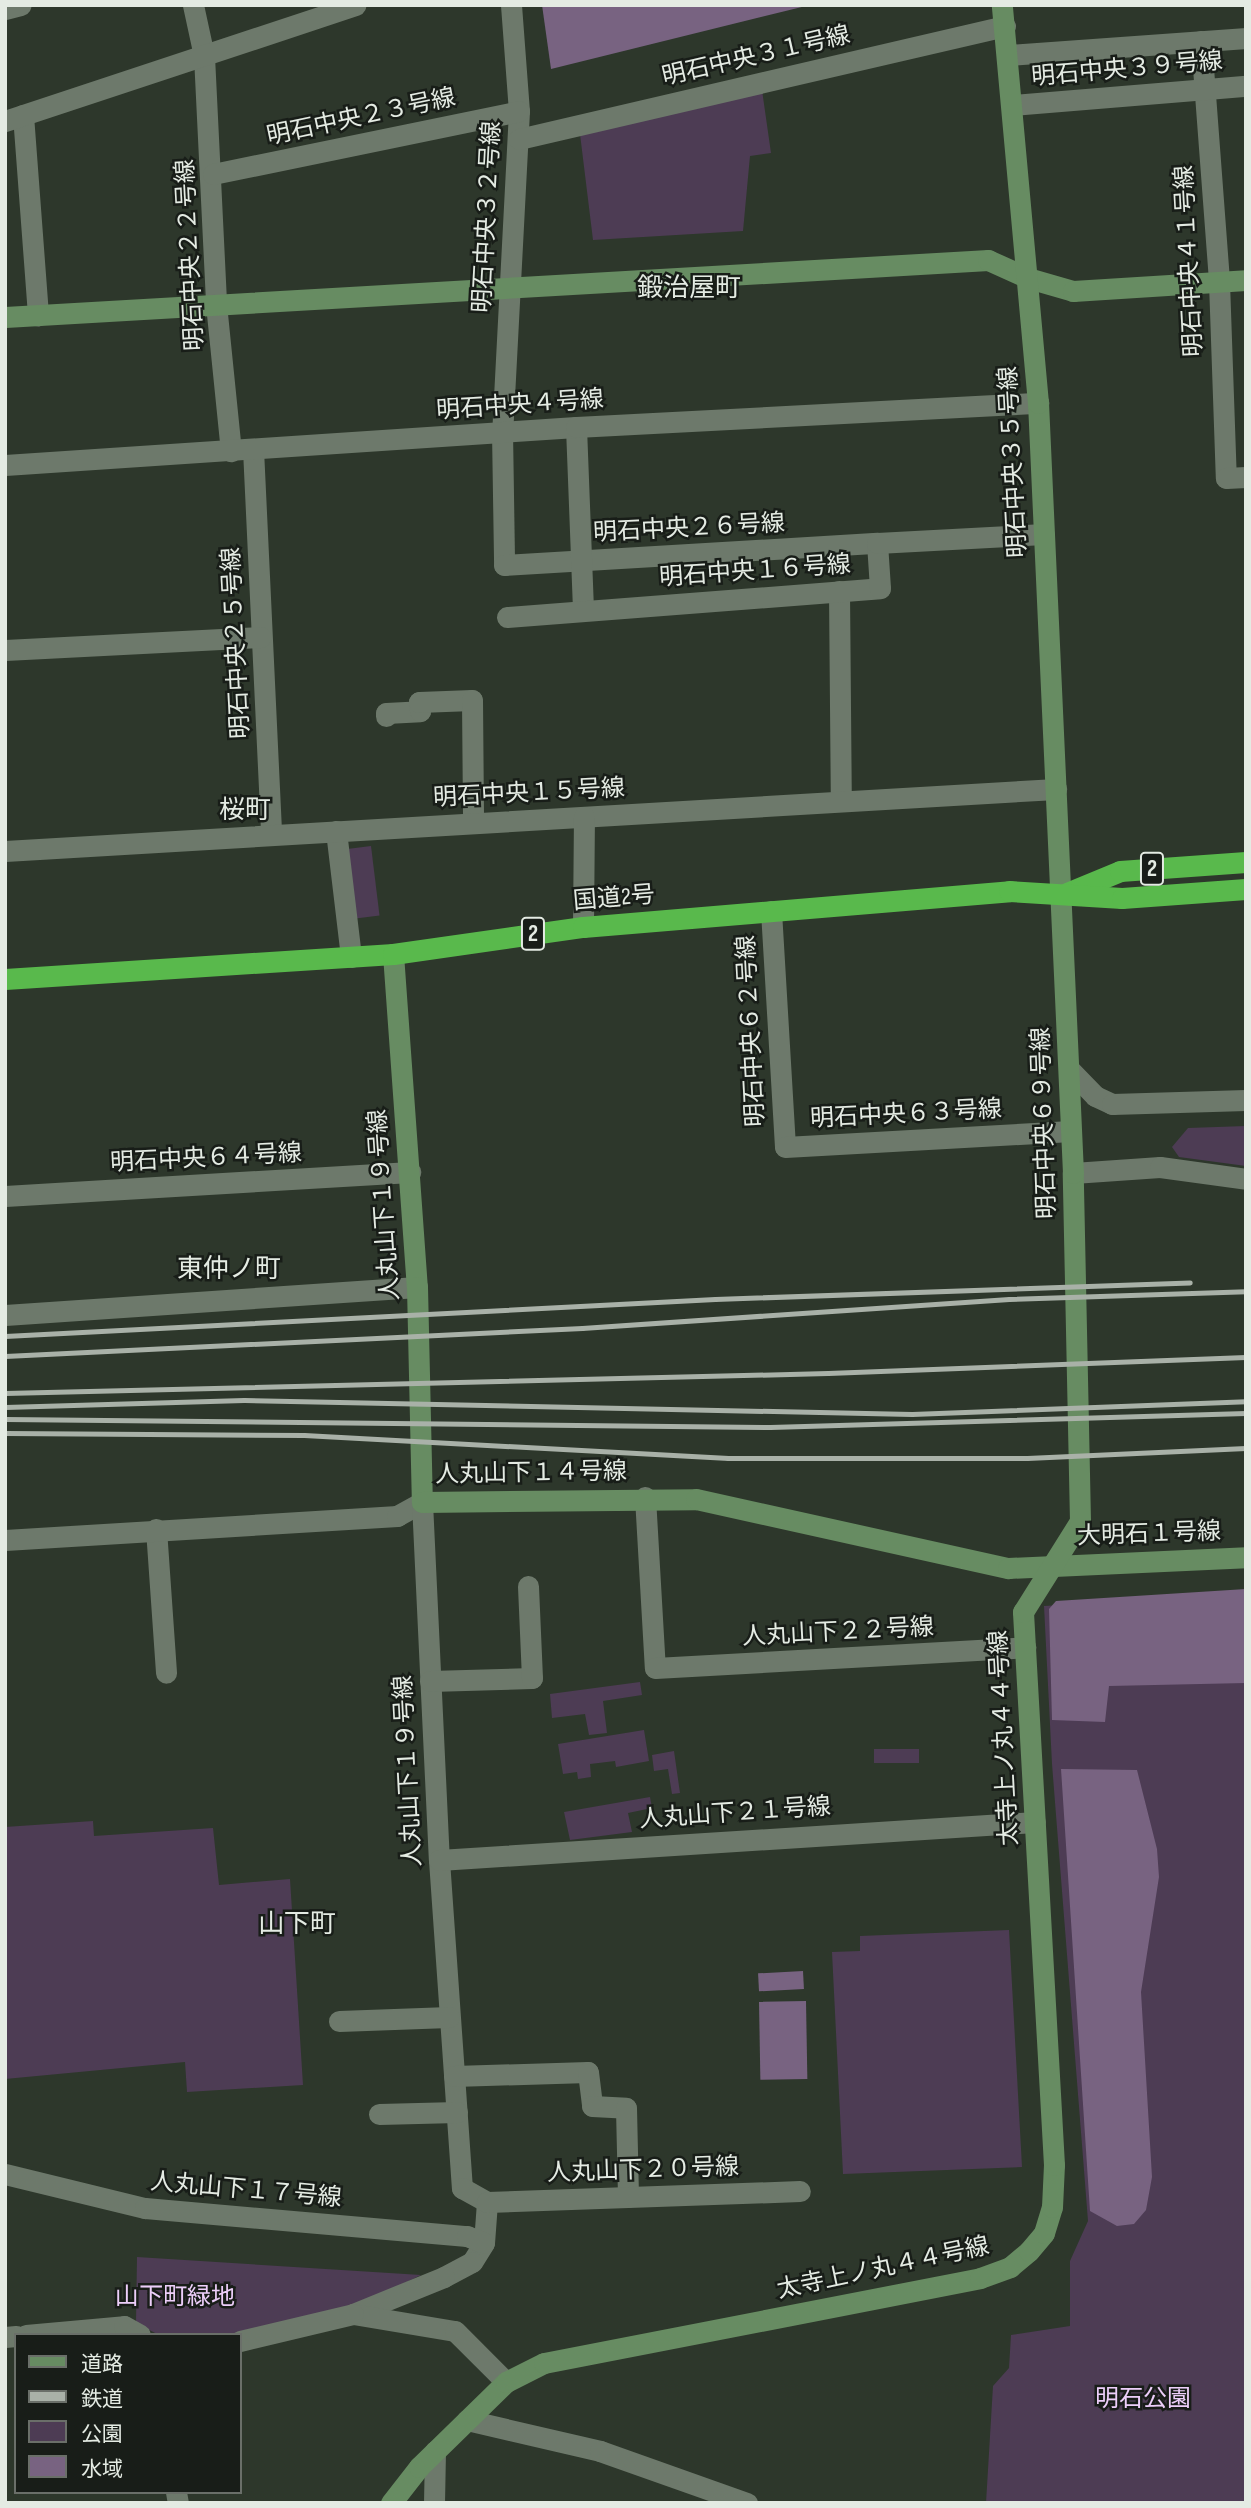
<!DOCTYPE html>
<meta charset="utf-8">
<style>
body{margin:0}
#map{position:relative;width:1251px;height:2508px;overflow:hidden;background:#2d372b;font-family:"Sofia Sans Condensed","Noto Sans JP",sans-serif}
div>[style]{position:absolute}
.green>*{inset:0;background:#4d3c54;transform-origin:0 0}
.water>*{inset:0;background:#786381;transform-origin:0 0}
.street>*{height:21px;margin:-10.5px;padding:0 10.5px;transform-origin:10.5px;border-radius:10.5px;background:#6d796b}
.secondary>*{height:21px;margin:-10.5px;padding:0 10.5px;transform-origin:10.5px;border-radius:10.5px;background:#678c62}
.highway>*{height:21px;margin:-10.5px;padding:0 10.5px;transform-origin:10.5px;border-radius:10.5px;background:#59b94c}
.rail>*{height:5px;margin:-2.5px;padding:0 2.5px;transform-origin:2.5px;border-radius:2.5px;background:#a9b1a8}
span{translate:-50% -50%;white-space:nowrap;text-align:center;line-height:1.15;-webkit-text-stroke:5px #181d18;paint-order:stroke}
.shield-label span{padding:2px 5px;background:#181d18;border:2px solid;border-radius:5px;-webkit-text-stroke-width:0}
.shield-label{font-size:23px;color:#e4ebe3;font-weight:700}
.street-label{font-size:24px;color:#e4ebe3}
.park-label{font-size:24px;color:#eccef9}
.neighbourhood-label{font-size:26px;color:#e4ebe3}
.frame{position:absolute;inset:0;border:7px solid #e4ebe3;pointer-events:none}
.legend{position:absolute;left:14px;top:2333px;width:228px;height:161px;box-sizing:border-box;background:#181d18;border:2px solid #6a6f69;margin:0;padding:9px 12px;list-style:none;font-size:21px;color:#e4ebe3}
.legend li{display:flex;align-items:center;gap:14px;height:35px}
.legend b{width:35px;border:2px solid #6a6f69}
</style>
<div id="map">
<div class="green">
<div style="clip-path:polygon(762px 90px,771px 153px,750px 156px,743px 231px,593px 240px,580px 134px)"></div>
<div style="left:371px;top:846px;width:70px;height:26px;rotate:83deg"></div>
<div style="clip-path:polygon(1246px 1126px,1246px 1166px,1179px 1157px,1172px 1147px,1188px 1128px)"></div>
<div style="clip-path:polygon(1246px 1595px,1246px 2503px,986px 2503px,993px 2386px,1009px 2368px,1011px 2335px,1070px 2326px,1070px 2261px,1088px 2221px,1052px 1764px,1044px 1606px)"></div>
<div style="clip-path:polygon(640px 1682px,642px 1695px,603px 1701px,607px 1733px,589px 1735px,585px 1714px,552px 1718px,550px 1694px)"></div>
<div style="clip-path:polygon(644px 1730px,649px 1761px,616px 1767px,615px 1761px,590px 1764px,591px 1777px,578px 1779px,577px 1772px,563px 1774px,558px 1744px)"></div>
<div style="left:919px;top:1749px;width:14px;height:45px;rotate:90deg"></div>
<div style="clip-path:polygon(674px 1751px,680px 1793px,672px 1794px,668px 1769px,654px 1771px,652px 1755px)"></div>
<div style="clip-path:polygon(650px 1797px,652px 1808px,628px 1813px,632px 1832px,570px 1840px,564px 1812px)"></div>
<div style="clip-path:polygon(93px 1821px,94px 1836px,213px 1828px,219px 1885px,290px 1879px,303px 2085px,187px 2092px,185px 2062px,5px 2079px,5px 1827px)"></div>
<div style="clip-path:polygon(1009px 1930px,1022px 2167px,843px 2174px,832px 1952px,860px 1951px,860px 1936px)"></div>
<div style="clip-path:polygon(137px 2257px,421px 2275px,365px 2302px,237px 2335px,159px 2335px,136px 2323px)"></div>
</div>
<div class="water">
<div style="clip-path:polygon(542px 5px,810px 5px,551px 69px)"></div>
<div style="clip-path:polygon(1246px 1589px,1246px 1683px,1109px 1686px,1105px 1722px,1052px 1720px,1049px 1609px,1056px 1601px)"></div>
<div style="clip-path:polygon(1061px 1769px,1137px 1770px,1157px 1849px,1159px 1877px,1141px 1992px,1152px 2177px,1146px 2210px,1134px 2224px,1117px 2226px,1090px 2211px)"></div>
<div style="left:803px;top:1971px;width:18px;height:45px;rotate:87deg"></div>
<div style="left:806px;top:2001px;width:78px;height:47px;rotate:89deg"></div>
</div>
<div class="street">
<div style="left:193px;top:5px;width:52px;rotate:77.8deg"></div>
<div style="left:204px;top:56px;width:248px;rotate:87.2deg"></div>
<div style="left:216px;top:304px;width:148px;rotate:84.2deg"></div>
<div style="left:511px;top:5px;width:106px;rotate:85.7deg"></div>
<div style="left:519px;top:111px;width:320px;rotate:93deg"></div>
<div style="left:502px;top:431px;width:134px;rotate:89.1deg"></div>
<div style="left:504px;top:565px;width:374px;rotate:-3.4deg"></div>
<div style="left:5px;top:9px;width:16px;rotate:-14deg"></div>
<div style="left:1201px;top:41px;width:242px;rotate:85.7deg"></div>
<div style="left:1219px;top:282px;width:196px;rotate:88deg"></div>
<div style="left:1226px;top:478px;width:20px;rotate:-3deg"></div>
<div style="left:1008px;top:55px;width:239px;rotate:-4.1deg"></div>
<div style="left:1013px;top:105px;width:234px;rotate:-4.7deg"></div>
<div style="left:23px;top:115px;width:201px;rotate:85.7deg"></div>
<div style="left:5px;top:121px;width:369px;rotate:-18.3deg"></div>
<div style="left:519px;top:139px;width:499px;rotate:-13.1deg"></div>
<div style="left:213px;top:174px;width:312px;rotate:-11.6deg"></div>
<div style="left:576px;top:427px;width:183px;rotate:87.8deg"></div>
<div style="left:253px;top:449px;width:386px;rotate:87.3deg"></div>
<div style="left:5px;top:465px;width:572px;rotate:-3.81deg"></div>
<div style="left:576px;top:427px;width:463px;rotate:-3deg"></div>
<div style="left:839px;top:591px;width:210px;rotate:89.5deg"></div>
<div style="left:507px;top:617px;width:374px;rotate:-4.4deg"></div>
<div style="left:880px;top:588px;width:45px;rotate:-93.8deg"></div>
<div style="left:877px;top:543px;width:167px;rotate:-3.1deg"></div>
<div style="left:5px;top:650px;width:256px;rotate:-2.9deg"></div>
<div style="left:386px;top:716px;width:3px;rotate:-90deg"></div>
<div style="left:386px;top:713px;width:34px;rotate:-3deg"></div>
<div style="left:420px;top:711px;width:9px;rotate:-96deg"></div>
<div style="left:419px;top:702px;width:53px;rotate:-2.2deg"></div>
<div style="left:472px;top:700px;width:121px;rotate:89.5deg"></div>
<div style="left:336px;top:831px;width:127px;rotate:83.2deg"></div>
<div style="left:5px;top:851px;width:1053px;rotate:-3.38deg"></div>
<div style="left:771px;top:911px;width:236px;rotate:86.6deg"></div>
<div style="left:785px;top:1147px;width:286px;rotate:-3.2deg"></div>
<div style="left:583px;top:927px;width:110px;rotate:-89.5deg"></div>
<div style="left:1070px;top:1070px;width:36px;rotate:46deg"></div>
<div style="left:1095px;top:1096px;width:19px;rotate:25deg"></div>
<div style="left:1112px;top:1104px;width:134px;rotate:-1.7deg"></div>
<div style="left:1073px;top:1173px;width:87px;rotate:-3.9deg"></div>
<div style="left:1160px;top:1167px;width:87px;rotate:7.9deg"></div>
<div style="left:5px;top:1196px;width:406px;rotate:-3.4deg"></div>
<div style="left:5px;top:1315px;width:413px;rotate:-3.9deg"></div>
<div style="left:645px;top:1497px;width:171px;rotate:86.7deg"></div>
<div style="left:655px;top:1668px;width:371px;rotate:-3.2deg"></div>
<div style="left:156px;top:1529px;width:144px;rotate:86deg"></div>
<div style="left:5px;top:1540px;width:393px;rotate:-3.5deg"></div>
<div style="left:397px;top:1516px;width:29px;rotate:-29deg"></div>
<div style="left:422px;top:1502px;width:358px;rotate:87.3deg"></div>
<div style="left:439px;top:1860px;width:329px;rotate:86deg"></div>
<div style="left:462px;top:2188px;width:29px;rotate:29deg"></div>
<div style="left:487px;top:2202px;width:41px;rotate:94.2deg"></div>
<div style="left:484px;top:2243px;width:22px;rotate:122deg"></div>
<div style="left:472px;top:2262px;width:32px;rotate:152deg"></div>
<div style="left:444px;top:2277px;width:98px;rotate:157.9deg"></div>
<div style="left:353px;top:2314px;width:103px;rotate:9.5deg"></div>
<div style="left:455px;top:2331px;width:72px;rotate:45deg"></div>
<div style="left:430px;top:1681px;width:102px;rotate:-1.7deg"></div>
<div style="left:532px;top:1678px;width:92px;rotate:-92.5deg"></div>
<div style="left:439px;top:1860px;width:597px;rotate:-3.65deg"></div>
<div style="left:339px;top:2021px;width:110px;rotate:-2.1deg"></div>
<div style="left:454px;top:2076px;width:134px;rotate:-1.7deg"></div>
<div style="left:588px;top:2072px;width:34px;rotate:83deg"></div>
<div style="left:592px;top:2106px;width:34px;rotate:3deg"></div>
<div style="left:626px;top:2108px;width:89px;rotate:88.7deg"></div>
<div style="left:379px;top:2114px;width:78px;rotate:-1.5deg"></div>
<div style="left:5px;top:2174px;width:144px;rotate:13.7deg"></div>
<div style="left:145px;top:2208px;width:323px;rotate:5deg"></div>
<div style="left:467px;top:2236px;width:18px;rotate:22deg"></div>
<div style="left:487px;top:2202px;width:313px;rotate:-2deg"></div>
<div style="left:26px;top:2335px;width:98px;rotate:-5.2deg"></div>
<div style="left:124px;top:2326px;width:18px;rotate:29deg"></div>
<div style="left:5px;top:2337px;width:11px;rotate:-5deg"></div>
<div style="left:240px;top:2341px;width:116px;rotate:-13.4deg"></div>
<div style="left:467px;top:2420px;width:137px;rotate:13.1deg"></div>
<div style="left:600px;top:2451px;width:156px;rotate:19.5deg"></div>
<div style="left:176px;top:2492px;width:11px;rotate:80deg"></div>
<div style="left:434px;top:2503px;width:52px;rotate:-88.9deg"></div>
</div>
<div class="secondary">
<div style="left:5px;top:317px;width:985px;rotate:-3.32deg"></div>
<div style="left:988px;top:260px;width:44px;rotate:24.2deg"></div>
<div style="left:1028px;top:278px;width:47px;rotate:16.1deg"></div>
<div style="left:1073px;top:291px;width:173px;rotate:-3.6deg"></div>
<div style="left:393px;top:954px;width:334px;rotate:85.9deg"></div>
<div style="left:417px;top:1287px;width:215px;rotate:88.7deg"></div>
<div style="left:422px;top:1502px;width:274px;rotate:-0.6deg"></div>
<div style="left:696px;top:1499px;width:320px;rotate:12.5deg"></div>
<div style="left:1008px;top:1568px;width:238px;rotate:-2.6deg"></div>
<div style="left:391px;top:2503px;width:46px;rotate:-52.1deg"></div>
<div style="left:419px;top:2467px;width:122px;rotate:-44.3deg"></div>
<div style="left:506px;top:2382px;width:42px;rotate:-26.6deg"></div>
<div style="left:544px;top:2363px;width:444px;rotate:-11deg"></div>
<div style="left:980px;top:2278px;width:32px;rotate:-20deg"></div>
<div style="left:1010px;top:2267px;width:25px;rotate:-40deg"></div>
<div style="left:1029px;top:2251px;width:23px;rotate:-50deg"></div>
<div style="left:1044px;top:2233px;width:27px;rotate:-73deg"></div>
<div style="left:1052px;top:2207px;width:42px;rotate:-87.3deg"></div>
<div style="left:1054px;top:2165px;width:554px;rotate:-93.21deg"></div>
<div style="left:1023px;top:1612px;width:107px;rotate:-57.9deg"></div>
<div style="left:1080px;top:1521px;width:348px;rotate:-91.2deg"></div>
<div style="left:1073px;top:1173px;width:771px;rotate:-92.6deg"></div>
<div style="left:1038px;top:403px;width:400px;rotate:-95.2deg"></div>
</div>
<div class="highway">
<div style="left:1067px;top:893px;width:57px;rotate:-22.5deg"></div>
<div style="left:1120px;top:871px;width:126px;rotate:-4.1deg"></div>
<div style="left:5px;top:979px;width:389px;rotate:-3.7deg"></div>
<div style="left:393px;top:954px;width:192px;rotate:-8.1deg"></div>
<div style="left:583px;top:927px;width:428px;rotate:-4.8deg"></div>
<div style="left:1009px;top:891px;width:113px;rotate:3.5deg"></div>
<div style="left:1122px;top:898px;width:124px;rotate:-4.2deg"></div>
</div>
<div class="rail">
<div style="left:5px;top:1336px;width:711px;rotate:-2.98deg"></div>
<div style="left:715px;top:1299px;width:475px;rotate:-2deg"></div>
<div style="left:5px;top:1356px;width:578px;rotate:-2.78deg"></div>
<div style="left:582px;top:1328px;width:428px;rotate:-3.9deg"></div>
<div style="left:1009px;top:1299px;width:237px;rotate:-1.9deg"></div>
<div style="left:5px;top:1393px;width:823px;rotate:-1.39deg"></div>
<div style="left:828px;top:1373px;width:418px;rotate:-2.2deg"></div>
<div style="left:5px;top:1407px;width:239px;rotate:-1.7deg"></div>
<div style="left:244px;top:1400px;width:668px;rotate:1.2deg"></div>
<div style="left:912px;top:1414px;width:334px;rotate:-2.2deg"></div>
<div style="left:5px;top:1419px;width:765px;rotate:0.6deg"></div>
<div style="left:770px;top:1427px;width:476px;rotate:-1.7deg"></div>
<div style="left:5px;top:1433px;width:299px;rotate:0.4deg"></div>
<div style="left:304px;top:1435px;width:425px;rotate:3.1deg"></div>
<div style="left:728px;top:1458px;width:299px"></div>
<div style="left:1027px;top:1458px;width:219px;rotate:-2.6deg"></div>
</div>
<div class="shield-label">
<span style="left:1152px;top:869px">2</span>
<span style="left:533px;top:934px">2</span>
</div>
<div class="street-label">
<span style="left:756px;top:56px;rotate:-13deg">明石中央３１号線</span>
<span style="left:1127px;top:69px;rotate:-5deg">明石中央３９号線</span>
<span style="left:361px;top:117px;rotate:-12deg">明石中央２３号線</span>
<span style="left:487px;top:217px;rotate:-87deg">明石中央３２号線</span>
<span style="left:190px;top:255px;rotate:-93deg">明石中央２２号線</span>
<span style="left:1189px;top:261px;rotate:-93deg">明石中央４１号線</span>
<span style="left:520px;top:405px;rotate:-4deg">明石中央４号線</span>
<span style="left:1013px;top:462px;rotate:-93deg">明石中央３５号線</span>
<span style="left:689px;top:528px;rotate:-3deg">明石中央２６号線</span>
<span style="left:755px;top:571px;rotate:-4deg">明石中央１６号線</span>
<span style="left:236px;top:643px;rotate:-93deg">明石中央２５号線</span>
<span style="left:529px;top:793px;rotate:-3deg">明石中央１５号線</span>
<span style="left:614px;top:898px;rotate:-5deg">国道2号</span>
<span style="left:751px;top:1031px;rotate:-93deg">明石中央６２号線</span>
<span style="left:906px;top:1114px;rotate:-3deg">明石中央６３号線</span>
<span style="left:1044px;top:1123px;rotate:-92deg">明石中央６９号線</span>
<span style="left:206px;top:1158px;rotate:-3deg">明石中央６４号線</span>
<span style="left:384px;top:1205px;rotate:-94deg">人丸山下１９号線</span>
<span style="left:531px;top:1473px;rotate:-1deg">人丸山下１４号線</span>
<span style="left:1149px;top:1534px;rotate:-2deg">大明石１号線</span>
<span style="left:838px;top:1632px;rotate:-3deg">人丸山下２２号線</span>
<span style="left:1004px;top:1738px;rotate:-93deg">太寺上ノ丸４４号線</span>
<span style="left:408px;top:1771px;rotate:-93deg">人丸山下１９号線</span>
<span style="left:735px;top:1813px;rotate:-4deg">人丸山下２１号線</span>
<span style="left:643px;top:2170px;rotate:-2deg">人丸山下２０号線</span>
<span style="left:246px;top:2190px;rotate:5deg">人丸山下１７号線</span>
<span style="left:883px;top:2268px;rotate:-12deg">太寺上ノ丸４４号線</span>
</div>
<div class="park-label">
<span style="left:175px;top:2297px">山下町緑地</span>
<span style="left:1143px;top:2399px">明石公園</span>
</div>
<div class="neighbourhood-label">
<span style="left:689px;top:289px">鍛治屋町</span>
<span style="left:245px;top:811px">桜町</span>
<span style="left:229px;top:1270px">東仲ノ町</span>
<span style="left:297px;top:1925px">山下町</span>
</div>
<div class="frame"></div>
<ul class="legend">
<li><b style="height:9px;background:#678c62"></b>道路</li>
<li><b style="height:9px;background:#a9b1a8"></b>鉄道</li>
<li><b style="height:19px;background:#4d3c54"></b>公園</li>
<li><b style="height:19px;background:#786381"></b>水域</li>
</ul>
</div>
